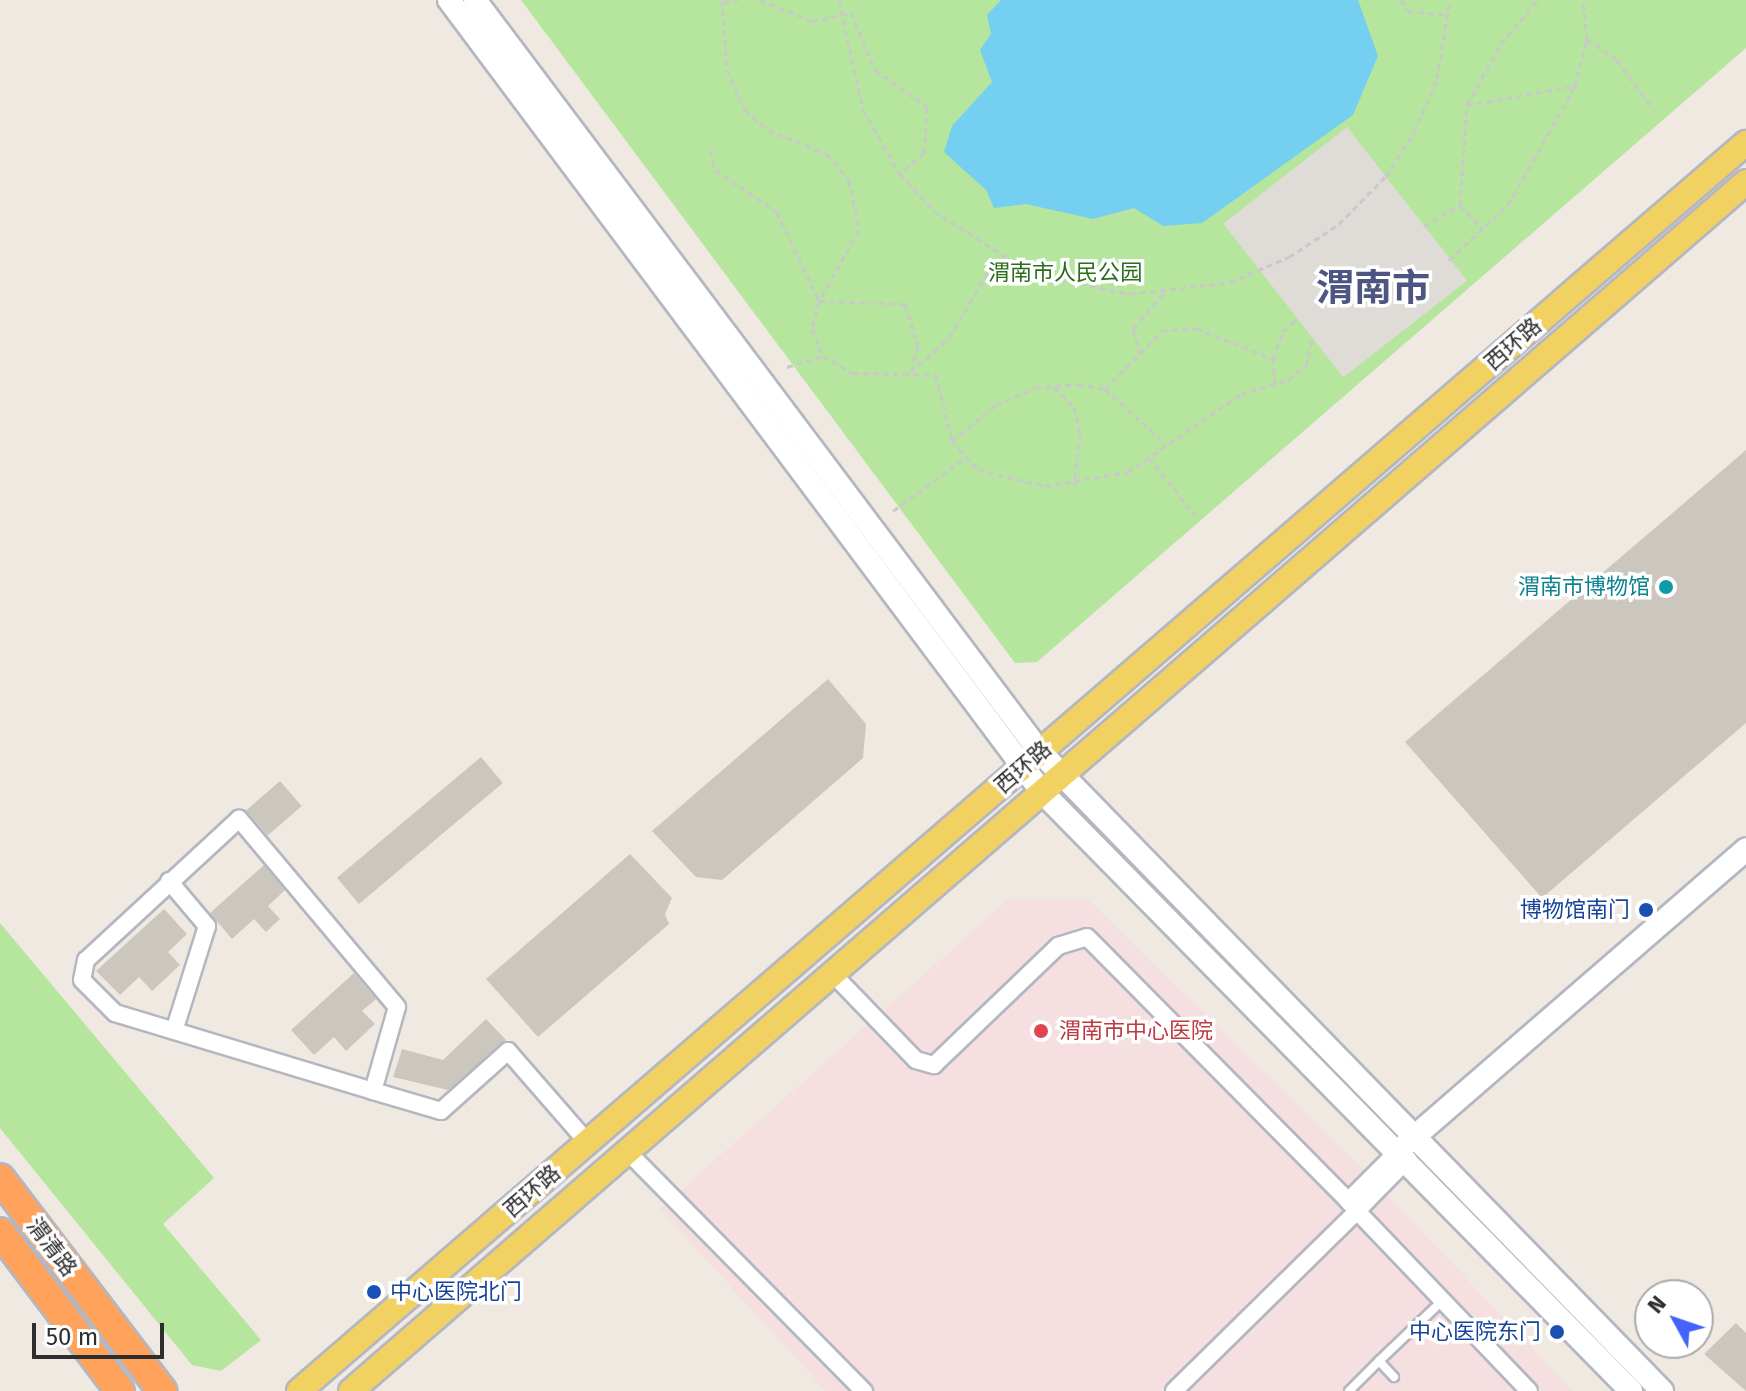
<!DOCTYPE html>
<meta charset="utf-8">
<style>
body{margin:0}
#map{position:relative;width:1746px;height:1391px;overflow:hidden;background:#efe9e1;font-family:"Fira Sans","Noto Sans SC",sans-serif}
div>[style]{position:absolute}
.medical>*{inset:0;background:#f5dfe0}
.green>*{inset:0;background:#b6e59e}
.plaza>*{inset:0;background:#dfdcd8;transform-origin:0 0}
.water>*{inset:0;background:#75cff0}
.building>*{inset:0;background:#cbc7bf;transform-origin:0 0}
.path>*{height:3px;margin-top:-1.5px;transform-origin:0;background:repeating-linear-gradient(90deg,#c9c9c9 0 6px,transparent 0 10px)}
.roads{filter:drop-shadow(2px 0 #b4b7c1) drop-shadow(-2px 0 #b4b7c1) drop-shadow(0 2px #b4b7c1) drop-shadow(0 -2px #b4b7c1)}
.lane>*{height:8px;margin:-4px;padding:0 4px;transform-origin:4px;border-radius:4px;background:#fff}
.street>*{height:16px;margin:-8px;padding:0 8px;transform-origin:8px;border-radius:8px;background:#fff}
.secondary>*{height:22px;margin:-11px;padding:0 11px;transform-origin:11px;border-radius:11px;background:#fff}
.primary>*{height:24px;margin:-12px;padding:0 12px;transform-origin:12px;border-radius:12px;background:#f2d163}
.highway>*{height:28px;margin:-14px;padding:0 14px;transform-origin:14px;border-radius:14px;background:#ffa35c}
.dots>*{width:22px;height:22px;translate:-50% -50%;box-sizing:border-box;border:4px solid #fff;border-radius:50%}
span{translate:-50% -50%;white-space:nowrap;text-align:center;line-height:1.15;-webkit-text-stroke:7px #fff;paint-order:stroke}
.park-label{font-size:22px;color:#2c6e1b}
.street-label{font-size:22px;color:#2e2e2e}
.culture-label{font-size:22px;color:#0d838f}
.right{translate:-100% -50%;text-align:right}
.transit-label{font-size:22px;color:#164399}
.left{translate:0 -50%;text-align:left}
.health-label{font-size:22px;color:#be3a42}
.town-label{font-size:38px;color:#4d5680;font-weight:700}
.north{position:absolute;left:1634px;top:1279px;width:80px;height:80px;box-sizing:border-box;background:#fff;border:2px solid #ababab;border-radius:50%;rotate:310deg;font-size:22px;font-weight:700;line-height:32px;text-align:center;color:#2e2e2e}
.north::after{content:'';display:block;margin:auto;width:28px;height:36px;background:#4264fb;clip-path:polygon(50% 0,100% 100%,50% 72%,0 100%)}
.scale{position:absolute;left:32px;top:1323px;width:132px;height:36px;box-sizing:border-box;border:4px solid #2e2e2e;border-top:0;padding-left:10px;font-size:24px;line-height:28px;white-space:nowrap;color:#2e2e2e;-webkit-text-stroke:6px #fff;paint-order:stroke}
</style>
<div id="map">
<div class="medical">
<div style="clip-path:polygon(1009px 899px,1088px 900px,1355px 1161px,1573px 1391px,826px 1391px,660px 1209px)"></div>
</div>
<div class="green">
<div style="clip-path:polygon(521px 0,1746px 0,1746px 48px,1037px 662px,1015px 663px)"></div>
<div style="clip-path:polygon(0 923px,214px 1178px,163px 1224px,261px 1340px,221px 1371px,192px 1365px,0 1128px)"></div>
</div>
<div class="plaza">
<div style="left:1347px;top:127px;width:195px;height:157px;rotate:52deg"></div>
</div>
<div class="water">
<div style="clip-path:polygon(1001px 0,1358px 0,1378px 56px,1353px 115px,1202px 223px,1163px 226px,1134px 208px,1093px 219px,1026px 204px,994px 208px,986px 190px,944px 152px,952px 126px,992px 82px,980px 50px,991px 34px,987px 15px)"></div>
</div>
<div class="building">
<div style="clip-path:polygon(1746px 450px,1746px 723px,1542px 898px,1405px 742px)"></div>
<div style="clip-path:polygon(828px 679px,866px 724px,863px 758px,722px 880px,696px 877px,652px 831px)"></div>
<div style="left:481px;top:757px;width:34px;height:188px;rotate:50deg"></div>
<div style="left:280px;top:781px;width:33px;height:45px;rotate:49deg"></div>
<div style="clip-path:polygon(630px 854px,672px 898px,665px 914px,669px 924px,538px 1037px,486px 979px)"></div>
<div style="clip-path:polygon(264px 865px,285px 890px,268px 906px,280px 919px,266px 932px,254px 919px,232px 939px,210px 913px)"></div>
<div style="clip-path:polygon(164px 909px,187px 934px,168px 952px,180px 965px,152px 991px,139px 977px,120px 995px,96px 971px)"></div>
<div style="clip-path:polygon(354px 973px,376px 999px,362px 1011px,375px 1024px,346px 1051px,334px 1037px,314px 1055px,291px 1030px)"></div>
<div style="clip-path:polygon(486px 1019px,506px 1040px,448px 1090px,393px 1077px,402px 1049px,443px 1060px)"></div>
<div style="clip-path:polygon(1736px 1323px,1746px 1333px,1746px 1391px,1704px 1354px)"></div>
</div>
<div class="path">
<div style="left:722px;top:0;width:70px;rotate:85.9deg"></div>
<div style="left:727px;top:70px;width:44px;rotate:65.8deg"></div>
<div style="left:745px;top:110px;width:30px;rotate:41deg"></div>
<div style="left:768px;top:130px;width:64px;rotate:22.1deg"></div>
<div style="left:827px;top:154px;width:34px;rotate:50deg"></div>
<div style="left:849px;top:180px;width:51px;rotate:78.7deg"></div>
<div style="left:859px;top:230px;width:81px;rotate:119.4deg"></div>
<div style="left:819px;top:301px;width:29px;rotate:104deg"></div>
<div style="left:812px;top:329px;width:29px;rotate:68deg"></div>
<div style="left:823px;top:356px;width:34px;rotate:30deg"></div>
<div style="left:853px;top:373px;width:83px;rotate:1.4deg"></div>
<div style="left:936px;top:375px;width:68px;rotate:76.4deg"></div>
<div style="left:952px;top:441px;width:39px;rotate:48deg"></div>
<div style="left:978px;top:470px;width:69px;rotate:13.4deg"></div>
<div style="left:1045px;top:486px;width:84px;rotate:-9.6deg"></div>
<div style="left:1128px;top:472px;width:137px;rotate:-34.6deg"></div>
<div style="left:1241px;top:394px;width:49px;rotate:-16.6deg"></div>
<div style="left:1288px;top:380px;width:23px;rotate:-38deg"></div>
<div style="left:1306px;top:366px;width:28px;rotate:-77deg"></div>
<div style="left:760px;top:0;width:56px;rotate:22deg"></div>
<div style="left:812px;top:21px;width:40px;rotate:-12deg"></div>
<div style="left:851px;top:13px;width:62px;rotate:67.2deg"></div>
<div style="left:875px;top:70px;width:64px;rotate:35.4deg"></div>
<div style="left:927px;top:107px;width:46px;rotate:93.7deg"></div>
<div style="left:924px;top:153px;width:32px;rotate:139deg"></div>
<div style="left:839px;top:0;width:113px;rotate:77.7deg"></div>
<div style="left:863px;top:110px;width:74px;rotate:60deg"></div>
<div style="left:900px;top:174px;width:50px;rotate:47.4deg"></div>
<div style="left:934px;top:211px;width:115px;rotate:32.6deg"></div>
<div style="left:1031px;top:273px;width:101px;rotate:12deg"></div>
<div style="left:1130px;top:294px;width:101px;rotate:-6.8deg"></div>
<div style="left:1230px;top:282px;width:64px;rotate:-23deg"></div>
<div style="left:1289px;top:257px;width:60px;rotate:-33.4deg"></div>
<div style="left:1339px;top:224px;width:67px;rotate:-45.6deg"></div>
<div style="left:1386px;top:176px;width:52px;rotate:-57.5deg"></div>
<div style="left:1414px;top:132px;width:58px;rotate:-66.5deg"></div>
<div style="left:1437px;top:79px;width:80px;rotate:-80.7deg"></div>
<div style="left:1401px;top:0;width:13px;rotate:58deg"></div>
<div style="left:1408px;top:11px;width:42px;rotate:5.4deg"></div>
<div style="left:723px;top:2px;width:15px;rotate:-8deg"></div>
<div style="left:1587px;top:39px;width:37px;rotate:35deg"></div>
<div style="left:1617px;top:60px;width:61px;rotate:53.7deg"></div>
<div style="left:1467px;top:105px;width:109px;rotate:-10.1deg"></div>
<div style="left:710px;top:150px;width:21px;rotate:76deg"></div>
<div style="left:715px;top:170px;width:75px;rotate:34.1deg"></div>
<div style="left:777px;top:212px;width:98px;rotate:64.7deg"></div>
<div style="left:819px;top:301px;width:86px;rotate:2deg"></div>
<div style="left:905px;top:304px;width:44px;rotate:72.8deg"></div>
<div style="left:918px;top:346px;width:25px;rotate:106deg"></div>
<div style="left:1460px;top:205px;width:33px;rotate:47deg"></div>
<div style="left:1424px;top:226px;width:42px;rotate:-30.3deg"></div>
<div style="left:1460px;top:205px;width:100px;rotate:-86deg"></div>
<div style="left:1467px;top:105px;width:70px;rotate:-60.9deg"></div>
<div style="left:1501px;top:44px;width:57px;rotate:-49.9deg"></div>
<div style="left:1449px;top:260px;width:81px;rotate:-43deg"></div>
<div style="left:1508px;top:205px;width:137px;rotate:-60.6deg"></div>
<div style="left:1575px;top:86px;width:49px;rotate:-75.7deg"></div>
<div style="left:1587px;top:39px;width:39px;rotate:-96deg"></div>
<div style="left:1140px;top:354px;width:27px;rotate:-105deg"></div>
<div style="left:1133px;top:328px;width:47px;rotate:-48.5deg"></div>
<div style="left:787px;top:367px;width:38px;rotate:-17deg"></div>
<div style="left:911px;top:372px;width:51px;rotate:-41.8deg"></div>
<div style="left:949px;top:338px;width:93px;rotate:-59.6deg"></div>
<div style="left:1275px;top:384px;width:25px;rotate:-95deg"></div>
<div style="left:1273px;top:359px;width:30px;rotate:-70deg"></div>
<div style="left:1283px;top:331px;width:18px;rotate:-41deg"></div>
<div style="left:1054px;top:387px;width:28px;rotate:45deg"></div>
<div style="left:1074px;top:407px;width:27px;rotate:77deg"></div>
<div style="left:1080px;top:433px;width:53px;rotate:96.5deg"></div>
<div style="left:1105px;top:389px;width:81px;rotate:-45.5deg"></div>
<div style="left:1162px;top:331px;width:34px;rotate:-5deg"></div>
<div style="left:1196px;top:328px;width:83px;rotate:21.9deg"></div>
<div style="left:952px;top:441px;width:57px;rotate:-39.3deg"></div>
<div style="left:996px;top:405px;width:43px;rotate:-23.6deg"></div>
<div style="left:1035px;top:388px;width:43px;rotate:-5.3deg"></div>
<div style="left:1078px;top:384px;width:27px;rotate:10deg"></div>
<div style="left:1105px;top:389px;width:82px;rotate:42deg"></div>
<div style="left:1149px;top:457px;width:75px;rotate:52.1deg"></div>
<div style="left:893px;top:511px;width:91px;rotate:-36.5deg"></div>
</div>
<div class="roads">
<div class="lane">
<div style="left:1394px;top:1377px;width:22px;rotate:-133deg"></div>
<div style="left:1379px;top:1361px;width:87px;rotate:-43.6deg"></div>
<div style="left:1349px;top:1391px;width:42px;rotate:-45deg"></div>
</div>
<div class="street">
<div style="left:169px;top:881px;width:59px;rotate:49.8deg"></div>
<div style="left:207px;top:926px;width:110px;rotate:107.4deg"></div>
<div style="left:830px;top:971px;width:124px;rotate:46deg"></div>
<div style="left:916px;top:1060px;width:19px;rotate:16deg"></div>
<div style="left:934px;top:1065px;width:172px;rotate:-43.8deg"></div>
<div style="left:1058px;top:946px;width:30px;rotate:-17deg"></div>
<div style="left:1087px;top:937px;width:371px;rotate:45.3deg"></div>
<div style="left:373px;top:1091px;width:87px;rotate:-74.1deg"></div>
<div style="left:397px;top:1007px;width:246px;rotate:-130deg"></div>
<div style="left:239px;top:819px;width:208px;rotate:137.3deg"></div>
<div style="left:86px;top:960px;width:20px;rotate:101deg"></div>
<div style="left:82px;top:980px;width:47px;rotate:45deg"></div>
<div style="left:115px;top:1013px;width:270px;rotate:16.8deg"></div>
<div style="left:373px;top:1091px;width:71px;rotate:16.4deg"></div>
<div style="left:441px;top:1111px;width:90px;rotate:-41.8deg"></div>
<div style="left:508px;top:1051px;width:122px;rotate:49deg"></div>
<div style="left:626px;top:1150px;width:339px;rotate:45.4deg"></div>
<div style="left:1399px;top:1150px;width:72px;rotate:135deg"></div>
<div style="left:1348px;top:1201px;width:13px;rotate:48deg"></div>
<div style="left:1357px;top:1211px;width:73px;rotate:-45.6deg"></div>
<div style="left:1174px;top:1391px;width:257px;rotate:-44.5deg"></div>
<div style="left:1357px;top:1211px;width:249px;rotate:46.3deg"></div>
</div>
<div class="secondary">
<div style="left:449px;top:0;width:989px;rotate:53.18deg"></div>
<div style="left:1042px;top:792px;width:840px;rotate:45.48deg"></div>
<div style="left:475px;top:0;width:941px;rotate:53.08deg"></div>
<div style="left:1040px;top:752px;width:892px;rotate:45.77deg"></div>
<div style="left:1406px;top:1144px;width:450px;rotate:-40.9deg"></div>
</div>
<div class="primary">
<div style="left:299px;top:1391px;width:1911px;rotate:-40.78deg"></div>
<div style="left:351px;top:1391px;width:1846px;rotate:-40.91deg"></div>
</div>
<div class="highway">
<div style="left:0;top:1178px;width:268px;rotate:52.7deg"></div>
<div style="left:0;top:1232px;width:199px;rotate:53deg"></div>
</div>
</div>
<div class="dots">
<div style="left:1666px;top:587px;background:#0f9aa8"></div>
<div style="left:1646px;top:910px;background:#1a4fb4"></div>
<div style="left:1041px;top:1031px;background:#e0444e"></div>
<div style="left:374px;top:1292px;background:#1a4fb4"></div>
<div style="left:1557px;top:1332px;background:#1a4fb4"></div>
</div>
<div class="park-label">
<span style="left:1065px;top:273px">渭南市人民公园</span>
</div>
<div class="street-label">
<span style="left:1513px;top:344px;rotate:-41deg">西环路</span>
<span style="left:1023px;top:767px;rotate:-41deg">西环路</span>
<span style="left:532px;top:1191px;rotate:-41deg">西环路</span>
<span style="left:52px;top:1247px;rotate:53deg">渭清路</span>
</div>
<div class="culture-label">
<span class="right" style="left:1650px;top:587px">渭南市博物馆</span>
</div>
<div class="transit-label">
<span class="right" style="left:1630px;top:910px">博物馆南门</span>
<span class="left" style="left:390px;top:1292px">中心医院北门</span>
<span class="right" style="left:1541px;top:1332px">中心医院东门</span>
</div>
<div class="health-label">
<span class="left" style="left:1059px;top:1031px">渭南市中心医院</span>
</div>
<div class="town-label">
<span style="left:1373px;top:289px">渭南市</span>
</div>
<div class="north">N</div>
<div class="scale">50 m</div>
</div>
